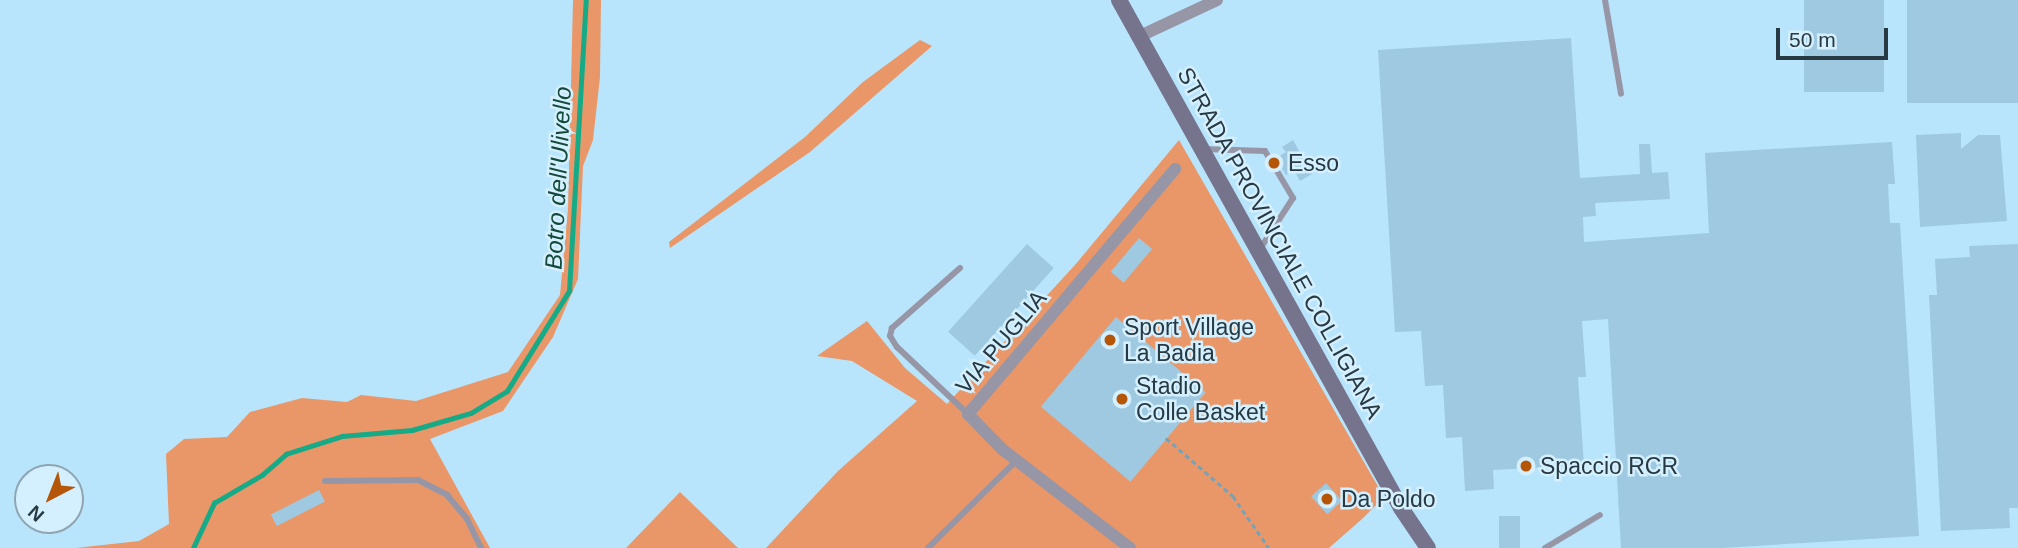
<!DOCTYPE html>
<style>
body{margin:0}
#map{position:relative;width:2018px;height:548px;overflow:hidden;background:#b8e5fb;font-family:Helvetica,sans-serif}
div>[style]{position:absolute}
.green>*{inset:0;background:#e99768}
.stream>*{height:4.5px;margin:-2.25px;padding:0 2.25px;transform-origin:2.25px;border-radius:2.25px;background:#16aa87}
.building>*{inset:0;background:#9ec9e0;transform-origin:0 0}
.path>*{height:2.5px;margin-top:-1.25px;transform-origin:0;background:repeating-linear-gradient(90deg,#7da0b0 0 5px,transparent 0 8.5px)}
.service>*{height:6px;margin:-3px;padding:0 3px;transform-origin:3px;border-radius:3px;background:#9796a7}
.minor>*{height:12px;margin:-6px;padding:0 6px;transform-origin:6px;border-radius:6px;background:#9796a7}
.secondary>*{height:16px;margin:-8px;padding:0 8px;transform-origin:8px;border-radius:8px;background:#76738c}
.dots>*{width:19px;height:19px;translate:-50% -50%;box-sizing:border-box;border:4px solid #d4effd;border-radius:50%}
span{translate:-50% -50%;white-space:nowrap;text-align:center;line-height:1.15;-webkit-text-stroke:5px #d4effd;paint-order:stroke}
.poi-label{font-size:23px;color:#273942}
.left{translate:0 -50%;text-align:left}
.street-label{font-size:23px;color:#273942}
.water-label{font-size:24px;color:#12493a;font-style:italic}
.north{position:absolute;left:14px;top:464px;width:70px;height:70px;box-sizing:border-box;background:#d4effd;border:2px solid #8fa6b2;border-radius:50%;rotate:222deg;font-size:19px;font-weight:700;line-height:28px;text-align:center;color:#273942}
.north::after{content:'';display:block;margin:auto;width:24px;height:32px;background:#b45508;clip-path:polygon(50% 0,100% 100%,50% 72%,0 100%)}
.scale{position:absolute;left:1776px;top:28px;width:112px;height:32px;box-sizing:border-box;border:4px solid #273942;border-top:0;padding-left:9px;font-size:21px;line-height:24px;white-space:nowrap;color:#273942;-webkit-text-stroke:5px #d4effd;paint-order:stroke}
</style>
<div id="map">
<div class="green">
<div style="clip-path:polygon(573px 0,601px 0,600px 77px,593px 140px,583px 166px,578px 279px,553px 337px,503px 411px,430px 439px,490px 548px,76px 548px,139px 541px,169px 524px,166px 454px,184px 439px,227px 437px,250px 412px,302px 398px,347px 402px,361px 395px,416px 401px,508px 372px,560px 295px,568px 209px)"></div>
<div style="clip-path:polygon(920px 40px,932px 46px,810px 152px,670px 248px,669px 242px,805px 137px,863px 82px)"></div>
<div style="clip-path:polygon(1179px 140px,1384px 497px,1362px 519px,1329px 548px,766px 548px,838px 471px,917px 401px,852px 361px,817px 356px,867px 321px,905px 368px,947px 404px,1075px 265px)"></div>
<div style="clip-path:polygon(680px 492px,738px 548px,626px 548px)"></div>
</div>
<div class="stream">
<div style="left:193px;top:548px;width:50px;rotate:-65deg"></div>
<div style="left:214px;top:503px;width:56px;rotate:-30.3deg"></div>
<div style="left:262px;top:475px;width:32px;rotate:-41deg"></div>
<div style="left:286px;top:454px;width:59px;rotate:-17.8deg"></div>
<div style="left:342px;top:436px;width:70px;rotate:-4.9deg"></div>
<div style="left:412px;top:430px;width:61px;rotate:-16.1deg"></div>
<div style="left:471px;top:413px;width:42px;rotate:-31.4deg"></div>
<div style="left:507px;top:391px;width:118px;rotate:-58.2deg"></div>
<div style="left:569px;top:291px;width:291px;rotate:-86.7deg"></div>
</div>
<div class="building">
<div style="left:1804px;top:0;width:80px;height:92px"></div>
<div style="left:1907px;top:0;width:111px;height:103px"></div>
<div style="clip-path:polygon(1571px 38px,1580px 178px,1640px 174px,1639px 144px,1650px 144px,1652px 173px,1668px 172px,1670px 199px,1595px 203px,1596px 216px,1583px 217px,1584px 242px,1709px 233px,1705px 153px,1892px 142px,1895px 184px,1888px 184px,1890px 223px,1900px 223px,1919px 536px,1722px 548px,1621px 548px,1608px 319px,1582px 321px,1586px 377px,1578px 377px,1584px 465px,1493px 470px,1494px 489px,1465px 491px,1462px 437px,1446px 438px,1443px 385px,1425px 386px,1421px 331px,1395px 332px,1378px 50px)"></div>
<div style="clip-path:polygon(1961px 133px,1961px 149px,1978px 135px,2000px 135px,2007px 221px,1920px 227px,1916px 135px)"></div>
<div style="clip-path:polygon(1293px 140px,1312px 174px,1300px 181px,1294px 170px,1286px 175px,1276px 158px,1286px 152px,1282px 147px)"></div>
<div style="left:1139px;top:238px;width:17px;height:44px;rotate:40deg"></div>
<div style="left:1027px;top:244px;width:36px;height:118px;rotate:42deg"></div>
<div style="clip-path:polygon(2018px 244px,2018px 508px,2009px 508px,2010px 528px,1941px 531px,1929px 295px,1937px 295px,1935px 259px,1970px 257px,1969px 246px)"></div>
<div style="left:1116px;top:317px;width:117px;height:117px;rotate:40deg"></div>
<div style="left:1326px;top:483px;width:24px;height:20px;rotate:48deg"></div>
<div style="left:319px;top:490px;width:13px;height:54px;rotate:63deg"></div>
<div style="left:1499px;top:516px;width:21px;height:32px"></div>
</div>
<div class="path">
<div style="left:1166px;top:438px;width:89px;rotate:40.9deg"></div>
<div style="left:1233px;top:496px;width:63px;rotate:55.3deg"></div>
</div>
<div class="service">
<div style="left:1605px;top:0;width:95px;rotate:80.3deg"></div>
<div style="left:1203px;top:149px;width:62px;rotate:1.8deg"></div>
<div style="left:1265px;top:151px;width:55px;rotate:59.2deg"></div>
<div style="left:1293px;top:198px;width:61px;rotate:122.9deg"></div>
<div style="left:960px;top:268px;width:91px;rotate:138.6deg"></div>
<div style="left:892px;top:328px;width:8px;rotate:104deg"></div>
<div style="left:890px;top:336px;width:13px;rotate:58deg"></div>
<div style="left:897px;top:347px;width:98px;rotate:43.3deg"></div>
<div style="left:325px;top:481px;width:93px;rotate:-0.6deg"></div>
<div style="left:418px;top:480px;width:33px;rotate:27deg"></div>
<div style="left:447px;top:495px;width:31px;rotate:50deg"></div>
<div style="left:467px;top:519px;width:32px;rotate:64deg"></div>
<div style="left:928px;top:548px;width:124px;rotate:-44.7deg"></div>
<div style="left:1545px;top:548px;width:64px;rotate:-31deg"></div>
</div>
<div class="minor">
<div style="left:1140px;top:36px;width:85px;rotate:-25.1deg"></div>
<div style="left:1130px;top:548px;width:162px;rotate:-142.3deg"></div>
<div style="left:1002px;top:449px;width:49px;rotate:-134.2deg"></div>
<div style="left:968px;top:414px;width:321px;rotate:-49.8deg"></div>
</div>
<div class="secondary">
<div style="left:1119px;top:0;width:581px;rotate:60.96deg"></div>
<div style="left:1401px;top:508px;width:48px;rotate:56deg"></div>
</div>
<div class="dots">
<div style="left:1274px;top:163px;background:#b45508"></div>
<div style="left:1110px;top:340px;background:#b45508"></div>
<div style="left:1122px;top:399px;background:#b45508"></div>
<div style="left:1526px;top:466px;background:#b45508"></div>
<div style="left:1327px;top:499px;background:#b45508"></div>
</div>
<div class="poi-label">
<span class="left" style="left:1288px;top:163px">Esso</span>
<span class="left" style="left:1124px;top:340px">Sport Village<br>La Badia</span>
<span class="left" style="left:1136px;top:399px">Stadio<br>Colle Basket</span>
<span class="left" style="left:1540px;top:466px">Spaccio RCR</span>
<span class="left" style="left:1341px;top:499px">Da Poldo</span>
</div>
<div class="street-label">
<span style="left:1280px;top:243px;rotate:61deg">STRADA PROVINCIALE COLLIGIANA</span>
<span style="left:1001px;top:342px;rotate:-50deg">VIA PUGLIA</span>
</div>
<div class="water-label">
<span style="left:558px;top:178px;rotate:-87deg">Botro dell'Ulivello</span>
</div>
<div class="north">N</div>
<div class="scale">50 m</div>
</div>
